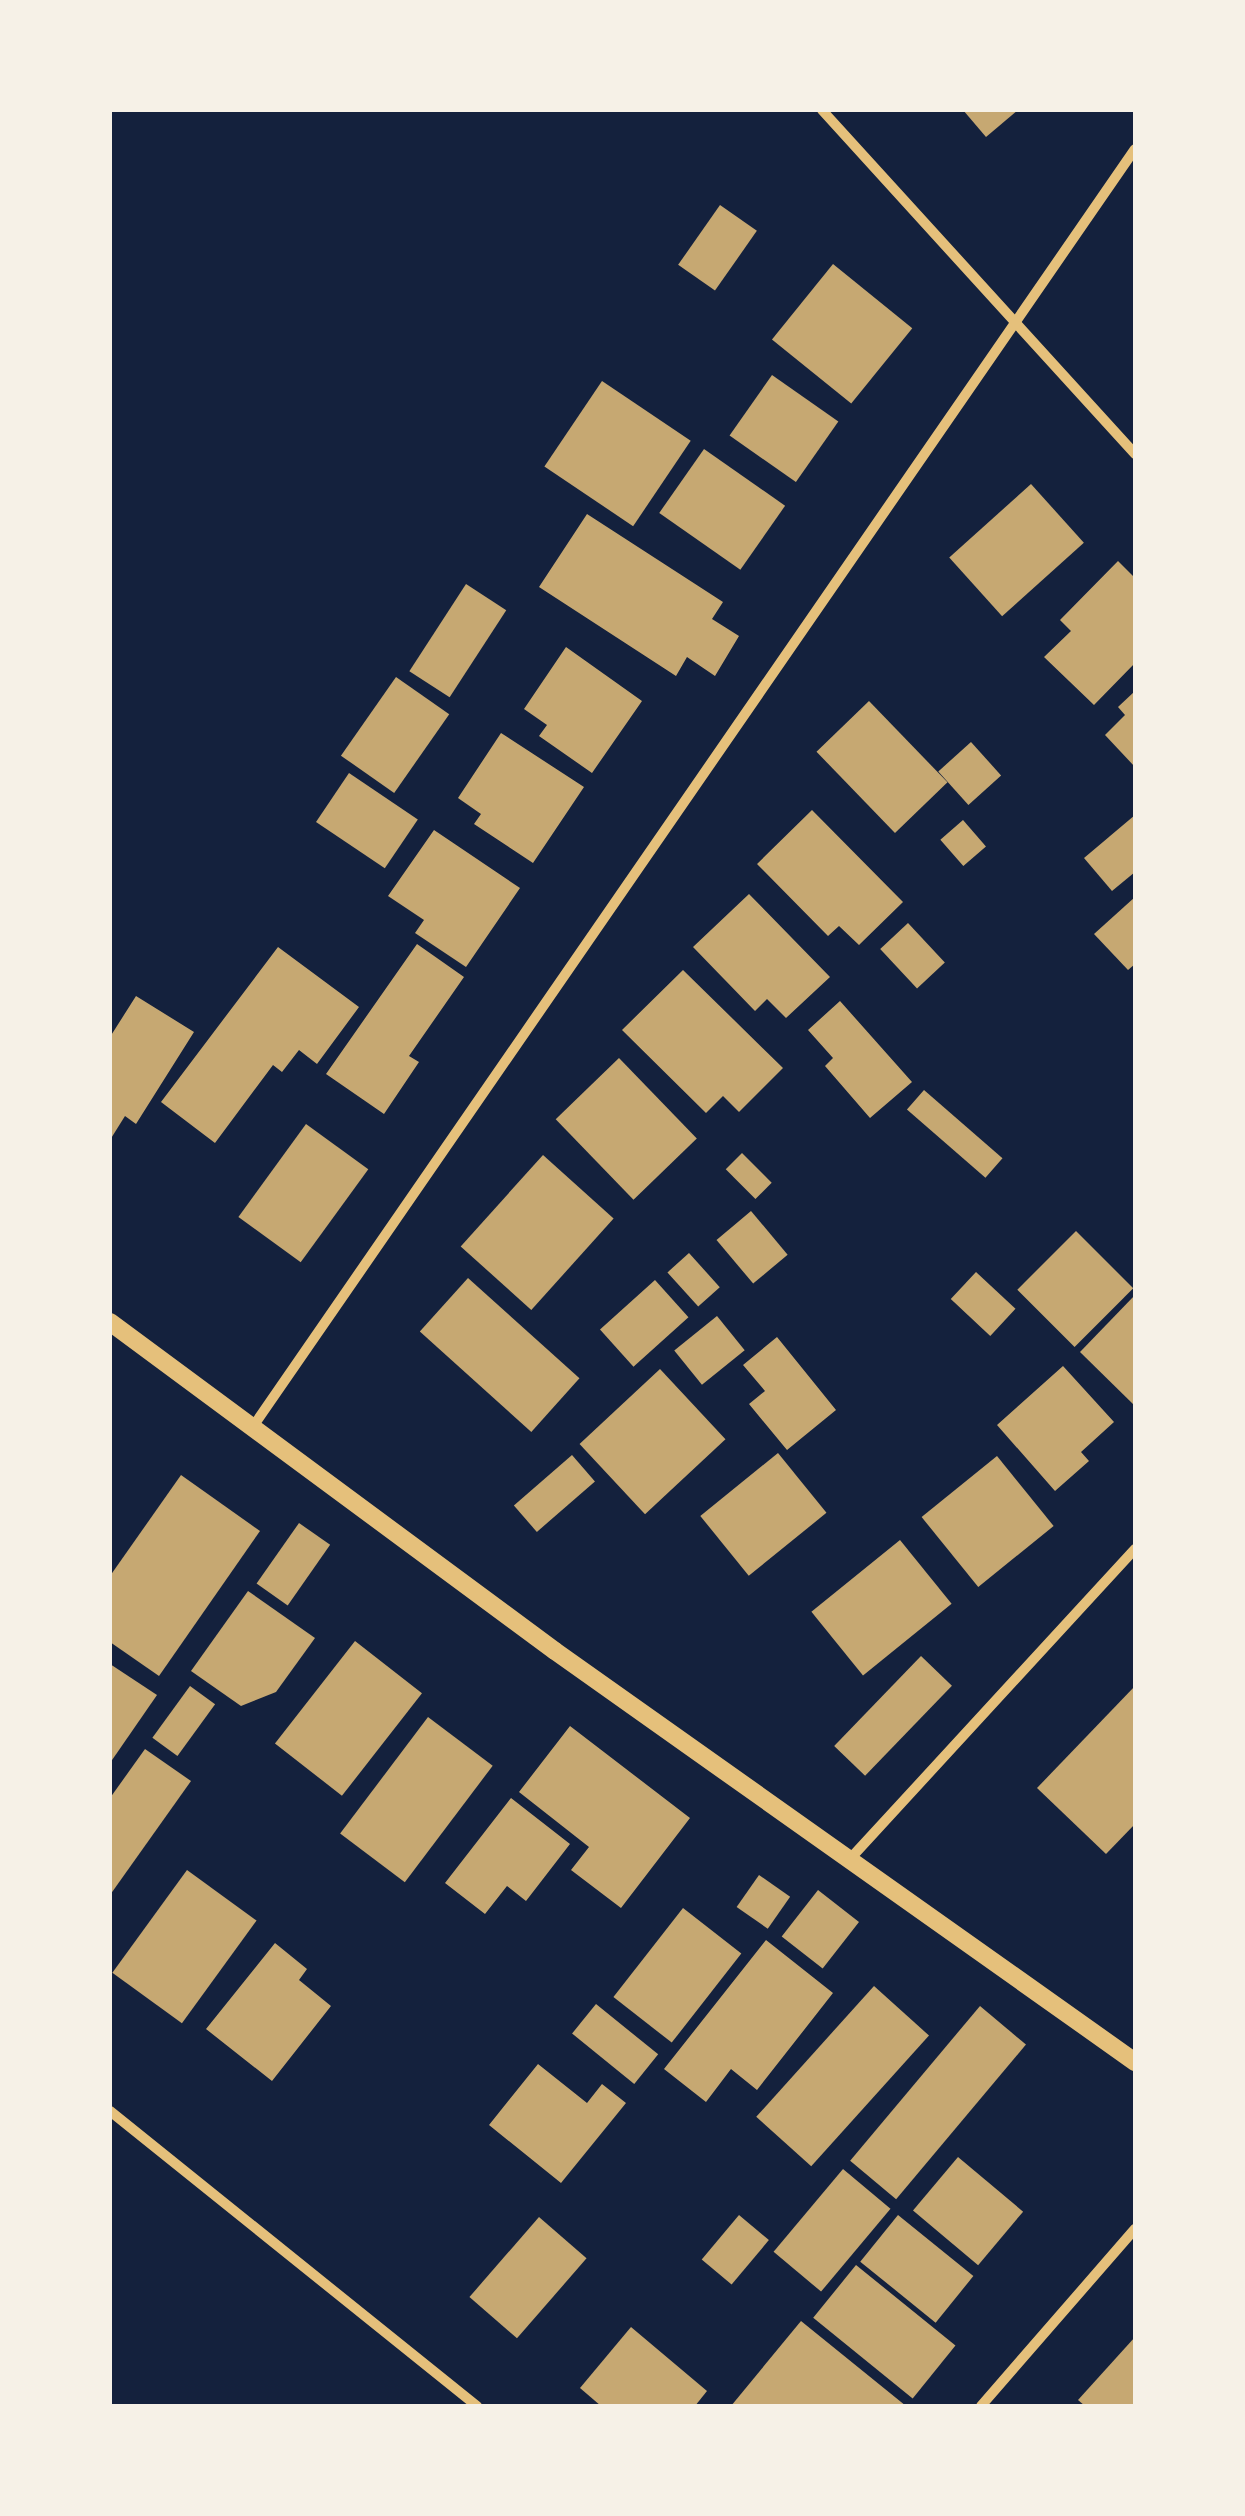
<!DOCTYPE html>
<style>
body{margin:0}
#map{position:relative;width:1245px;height:2516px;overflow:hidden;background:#14213d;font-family:"Open Sans",sans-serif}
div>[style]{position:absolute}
.building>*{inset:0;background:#c6a872;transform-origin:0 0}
.minor>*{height:10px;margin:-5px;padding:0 5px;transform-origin:5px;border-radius:5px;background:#e5c07b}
.tertiary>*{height:18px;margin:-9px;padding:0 9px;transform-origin:9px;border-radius:9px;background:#e5c07b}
span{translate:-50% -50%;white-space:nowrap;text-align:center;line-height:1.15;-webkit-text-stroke:10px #f6f1e7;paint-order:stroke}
.frame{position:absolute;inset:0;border:112px solid #f6f1e7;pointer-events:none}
</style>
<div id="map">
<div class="building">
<div style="clip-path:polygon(963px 110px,1018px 110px,986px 137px)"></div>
<div style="left:720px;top:205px;width:45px;height:73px;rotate:35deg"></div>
<div style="left:833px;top:264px;width:102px;height:97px;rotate:39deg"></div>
<div style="left:772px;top:375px;width:81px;height:74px;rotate:35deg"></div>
<div style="left:602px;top:381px;width:107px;height:103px;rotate:34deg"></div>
<div style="left:704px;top:449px;width:99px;height:78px;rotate:35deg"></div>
<div style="left:1031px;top:484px;width:79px;height:110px;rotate:48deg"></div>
<div style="clip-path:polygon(587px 514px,723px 602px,712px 619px,739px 636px,715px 676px,687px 657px,676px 676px,539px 587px)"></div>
<div style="clip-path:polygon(1118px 561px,1135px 578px,1135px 663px,1094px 705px,1044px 657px,1071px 631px,1060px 620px)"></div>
<div style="left:466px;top:584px;width:48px;height:104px;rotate:33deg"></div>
<div style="clip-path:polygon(566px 647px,642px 701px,592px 773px,539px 736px,547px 725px,524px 709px)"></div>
<div style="left:396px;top:677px;width:65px;height:96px;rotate:35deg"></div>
<div style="clip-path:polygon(1135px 691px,1135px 767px,1105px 735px,1125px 715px,1118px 707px)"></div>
<div style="left:869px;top:701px;width:113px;height:73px;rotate:46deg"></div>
<div style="clip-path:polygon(501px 733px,584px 787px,533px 863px,474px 824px,481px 814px,458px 798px)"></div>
<div style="left:971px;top:742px;width:45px;height:44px;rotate:48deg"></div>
<div style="left:349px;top:773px;width:83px;height:59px;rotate:34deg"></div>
<div style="clip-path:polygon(812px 810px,903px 902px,859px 945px,839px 926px,828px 936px,757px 864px)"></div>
<div style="clip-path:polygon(1135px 815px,1135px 872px,1112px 891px,1084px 858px)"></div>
<div style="left:963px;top:820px;width:35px;height:30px;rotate:49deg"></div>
<div style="clip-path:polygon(434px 830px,520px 888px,466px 967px,415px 933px,424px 920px,388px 896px)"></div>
<div style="clip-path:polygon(749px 894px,830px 977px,786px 1018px,767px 999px,755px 1011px,693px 947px)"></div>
<div style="clip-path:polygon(1135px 897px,1135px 964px,1128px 970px,1094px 934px)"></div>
<div style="left:908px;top:923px;width:54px;height:38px;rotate:47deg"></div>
<div style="clip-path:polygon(417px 944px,464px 977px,409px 1056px,419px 1062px,384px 1114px,326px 1074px)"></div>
<div style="clip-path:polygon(278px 947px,359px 1007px,317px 1064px,299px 1050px,282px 1072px,273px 1065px,215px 1143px,161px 1102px)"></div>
<div style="clip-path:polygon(683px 970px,783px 1068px,739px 1112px,723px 1096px,706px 1113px,622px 1030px)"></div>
<div style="clip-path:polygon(136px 996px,194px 1032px,136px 1124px,125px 1116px,110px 1140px,110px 1037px)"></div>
<div style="clip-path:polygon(840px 1001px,912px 1082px,870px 1118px,825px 1066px,833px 1058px,808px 1030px)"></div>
<div style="left:619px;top:1058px;width:112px;height:88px;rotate:46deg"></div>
<div style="left:924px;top:1090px;width:104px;height:26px;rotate:41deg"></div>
<div style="left:306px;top:1124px;width:77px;height:115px;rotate:36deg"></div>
<div style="left:742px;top:1153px;width:42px;height:23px;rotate:45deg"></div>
<div style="left:543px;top:1155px;width:95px;height:123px;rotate:42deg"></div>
<div style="left:751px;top:1211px;width:57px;height:45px;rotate:50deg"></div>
<div style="left:1076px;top:1231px;width:81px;height:83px;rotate:45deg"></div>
<div style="left:689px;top:1253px;width:46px;height:29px;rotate:48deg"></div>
<div style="left:976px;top:1272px;width:54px;height:37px;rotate:43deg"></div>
<div style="left:468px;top:1278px;width:150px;height:72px;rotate:42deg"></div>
<div style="left:655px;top:1280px;width:50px;height:74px;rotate:48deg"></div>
<div style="clip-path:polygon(1135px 1295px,1135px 1406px,1080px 1352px)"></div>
<div style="left:717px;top:1316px;width:44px;height:55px;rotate:51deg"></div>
<div style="clip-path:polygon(777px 1337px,836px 1410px,787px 1450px,749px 1404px,765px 1391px,743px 1365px)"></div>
<div style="clip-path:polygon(1063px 1366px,1114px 1422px,1081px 1452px,1089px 1461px,1055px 1491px,997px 1425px)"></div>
<div style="left:660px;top:1369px;width:96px;height:110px;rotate:47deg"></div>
<div style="left:778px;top:1453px;width:77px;height:100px;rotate:51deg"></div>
<div style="left:572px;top:1455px;width:35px;height:77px;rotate:49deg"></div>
<div style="left:997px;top:1456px;width:90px;height:97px;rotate:51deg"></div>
<div style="clip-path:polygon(181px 1475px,260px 1531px,159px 1676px,110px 1642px,110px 1576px)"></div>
<div style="left:299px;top:1523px;width:38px;height:74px;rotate:35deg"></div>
<div style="left:900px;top:1540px;width:82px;height:114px;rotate:51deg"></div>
<div style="clip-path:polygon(248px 1591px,315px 1638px,276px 1692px,241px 1706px,191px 1671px)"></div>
<div style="left:355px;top:1641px;width:85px;height:130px;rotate:38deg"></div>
<div style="left:921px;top:1656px;width:43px;height:125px;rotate:44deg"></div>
<div style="clip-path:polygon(110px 1664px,157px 1695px,110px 1763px)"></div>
<div style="left:190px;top:1686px;width:31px;height:64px;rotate:36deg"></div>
<div style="clip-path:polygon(1135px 1686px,1135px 1824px,1106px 1854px,1037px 1788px)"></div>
<div style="left:428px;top:1717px;width:81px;height:146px;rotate:37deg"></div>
<div style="clip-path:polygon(570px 1726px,690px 1818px,621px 1908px,571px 1870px,589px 1847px,519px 1792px)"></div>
<div style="clip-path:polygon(145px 1749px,191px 1781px,110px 1895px,110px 1798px)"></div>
<div style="clip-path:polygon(511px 1798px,570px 1844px,526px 1901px,507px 1886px,485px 1914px,445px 1883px)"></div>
<div style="left:187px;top:1870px;width:86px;height:127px;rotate:36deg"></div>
<div style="left:759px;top:1875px;width:38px;height:39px;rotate:35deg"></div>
<div style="left:818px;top:1890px;width:52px;height:59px;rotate:38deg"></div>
<div style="left:683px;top:1908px;width:74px;height:113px;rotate:38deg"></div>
<div style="clip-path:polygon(766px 1940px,833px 1993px,757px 2090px,731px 2069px,706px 2102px,664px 2069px)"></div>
<div style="clip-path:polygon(275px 1943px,307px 1969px,299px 1980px,331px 2006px,272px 2081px,206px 2029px)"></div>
<div style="left:874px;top:1986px;width:74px;height:176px;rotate:42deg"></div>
<div style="left:596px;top:2004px;width:80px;height:38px;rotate:39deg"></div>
<div style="left:980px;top:2006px;width:60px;height:202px;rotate:40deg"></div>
<div style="clip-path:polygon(538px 2064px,587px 2103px,602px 2084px,626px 2103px,561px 2183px,489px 2125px)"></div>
<div style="left:958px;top:2157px;width:85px;height:70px;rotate:40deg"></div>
<div style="left:843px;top:2169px;width:62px;height:108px;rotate:40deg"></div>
<div style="left:739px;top:2215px;width:39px;height:58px;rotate:40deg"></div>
<div style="left:898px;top:2215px;width:97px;height:60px;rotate:39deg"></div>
<div style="left:539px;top:2217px;width:63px;height:106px;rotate:41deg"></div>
<div style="left:856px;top:2265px;width:128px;height:68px;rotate:39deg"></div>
<div style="clip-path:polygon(801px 2321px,906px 2406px,731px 2406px)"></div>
<div style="clip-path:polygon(631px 2327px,707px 2391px,695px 2406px,601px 2406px,580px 2388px)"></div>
<div style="clip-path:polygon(1135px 2337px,1135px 2406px,1085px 2406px,1078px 2400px)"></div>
</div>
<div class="minor">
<div style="left:822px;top:110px;width:465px;rotate:47.7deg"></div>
<div style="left:252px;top:1428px;width:1554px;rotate:-55.38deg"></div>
<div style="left:849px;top:1860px;width:423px;rotate:-47.4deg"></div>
<div style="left:110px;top:2111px;width:471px;rotate:38.8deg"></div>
<div style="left:981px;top:2406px;width:235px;rotate:-49deg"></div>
</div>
<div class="tertiary">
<div style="left:110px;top:1322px;width:553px;rotate:36.48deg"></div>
<div style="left:555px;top:1651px;width:711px;rotate:35.32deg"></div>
</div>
<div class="frame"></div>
</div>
